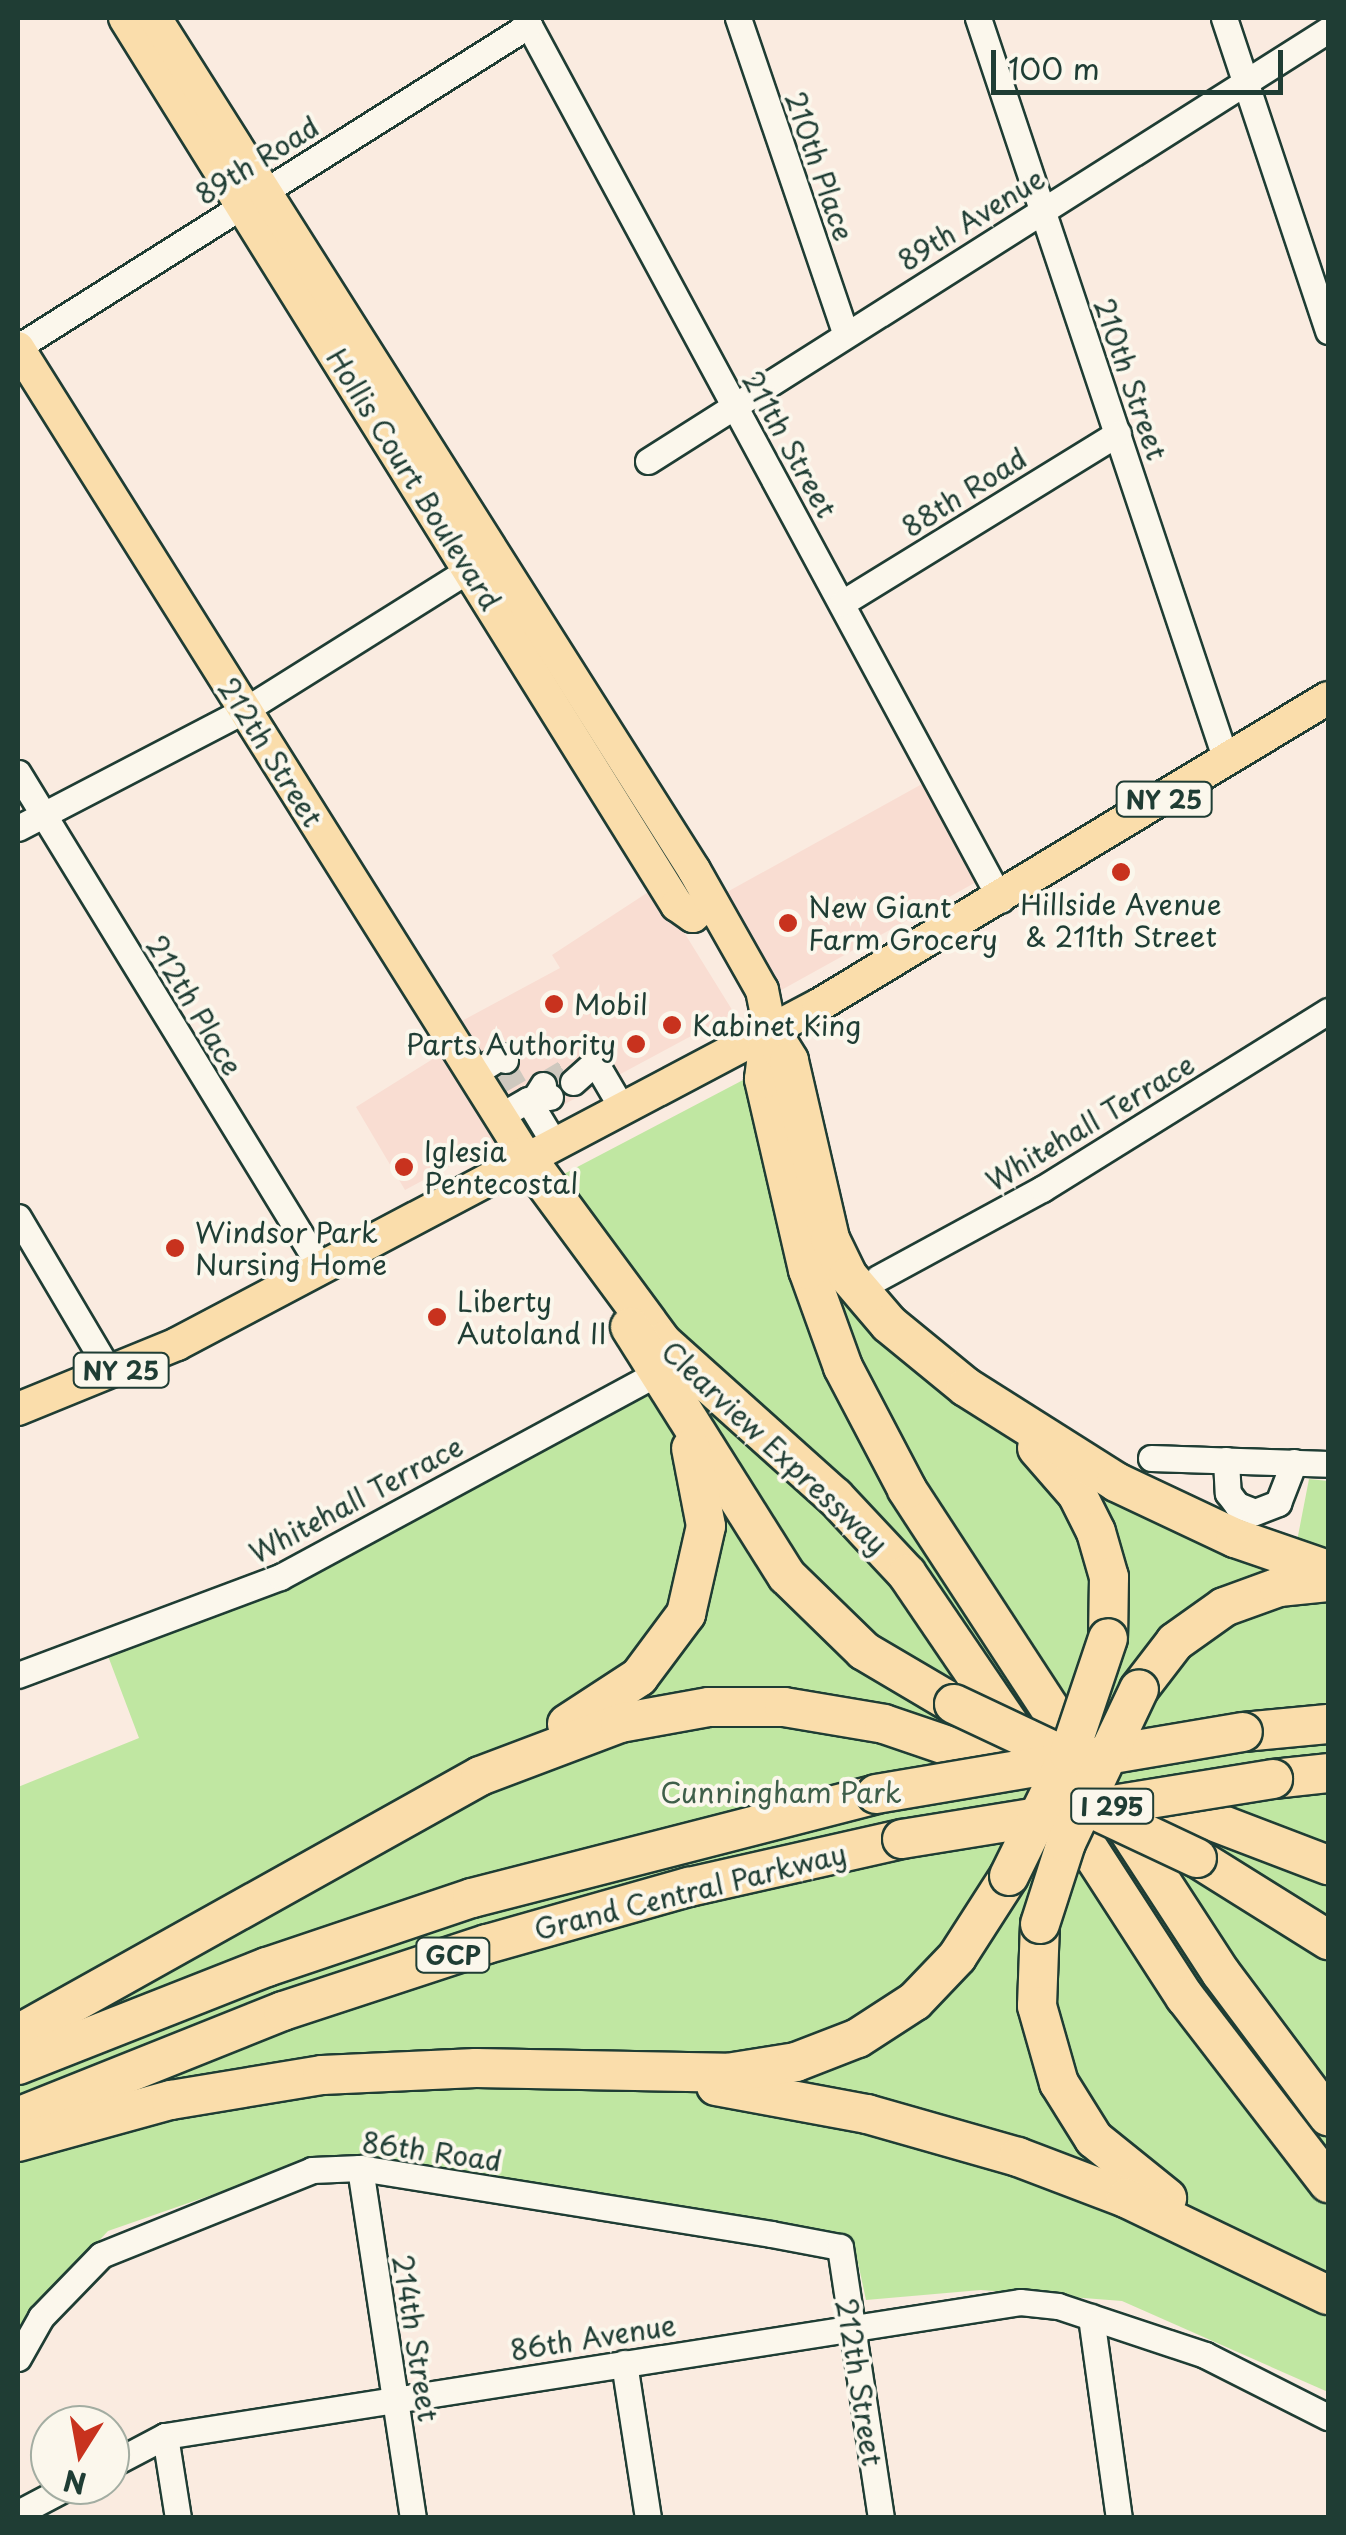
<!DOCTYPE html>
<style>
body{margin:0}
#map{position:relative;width:1346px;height:2535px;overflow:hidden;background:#faebe0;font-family:"Playpen Sans",sans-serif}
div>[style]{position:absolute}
.built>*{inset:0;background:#f9ddd2;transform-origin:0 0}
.green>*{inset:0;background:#c0e7a2}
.minor-tunnel>*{height:25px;margin-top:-12.5px;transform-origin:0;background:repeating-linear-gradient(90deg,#cec8be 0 25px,transparent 0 37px)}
.roads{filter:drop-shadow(2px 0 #1f3d34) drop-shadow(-2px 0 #1f3d34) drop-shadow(0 2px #1f3d34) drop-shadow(0 -2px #1f3d34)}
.minor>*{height:25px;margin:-12.5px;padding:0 12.5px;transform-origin:12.5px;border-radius:12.5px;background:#fbf7ec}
.major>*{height:32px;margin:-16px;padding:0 16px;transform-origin:16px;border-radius:16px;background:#faddab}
.highway>*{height:38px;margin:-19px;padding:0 19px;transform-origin:19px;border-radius:19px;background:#faddab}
.bridges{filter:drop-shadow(2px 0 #1f3d34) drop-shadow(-2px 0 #1f3d34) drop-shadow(0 2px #1f3d34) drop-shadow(0 -2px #1f3d34)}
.highway-bridge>*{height:38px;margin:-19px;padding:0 19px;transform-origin:19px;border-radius:19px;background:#faddab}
.dots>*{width:28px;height:28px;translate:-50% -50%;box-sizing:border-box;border:5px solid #fbf7ec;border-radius:50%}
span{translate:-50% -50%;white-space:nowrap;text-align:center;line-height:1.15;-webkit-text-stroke:8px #fbf7ec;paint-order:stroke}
.shield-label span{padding:2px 8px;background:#fbf7ec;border:2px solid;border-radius:8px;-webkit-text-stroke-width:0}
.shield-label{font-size:25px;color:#1f3d34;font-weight:700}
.street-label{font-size:28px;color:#1f3d34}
.poi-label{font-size:28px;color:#1f3d34}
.left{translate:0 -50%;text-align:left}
.right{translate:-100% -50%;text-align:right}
.park-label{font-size:28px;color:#3f5f4a}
.frame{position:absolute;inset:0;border:20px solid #1f3d34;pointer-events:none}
.north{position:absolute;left:30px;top:2405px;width:100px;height:100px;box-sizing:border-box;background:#fbf7ec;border:2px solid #a3ada2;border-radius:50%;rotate:191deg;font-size:28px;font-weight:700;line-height:40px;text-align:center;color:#1f3d34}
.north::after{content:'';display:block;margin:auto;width:35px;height:45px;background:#c8321e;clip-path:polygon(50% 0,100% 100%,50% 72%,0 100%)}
.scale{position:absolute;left:991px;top:50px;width:292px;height:45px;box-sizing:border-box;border:5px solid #1f3d34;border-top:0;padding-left:12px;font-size:30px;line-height:35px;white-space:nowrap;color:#1f3d34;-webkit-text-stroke:8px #fbf7ec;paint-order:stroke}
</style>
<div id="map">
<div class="built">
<div style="left:922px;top:784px;width:112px;height:227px;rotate:61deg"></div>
<div style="clip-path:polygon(656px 887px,734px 1013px,405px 1190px,356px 1107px,444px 1052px,434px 1036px,560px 968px,552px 955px)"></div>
</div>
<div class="green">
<div style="clip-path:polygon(745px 1079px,840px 1282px,1084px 1477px,1297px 1541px,1309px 1479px,1328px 1481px,1328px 2392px,1122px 2301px,981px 2290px,866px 2300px,854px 2244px,401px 2160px,301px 2164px,108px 2231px,18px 2328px,18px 1787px,139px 1738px,108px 1656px,685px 1354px,562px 1175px)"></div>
</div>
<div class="minor-tunnel">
<div style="left:505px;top:1069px;width:20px;rotate:60deg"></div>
<div style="left:543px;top:1085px;width:27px;rotate:-31deg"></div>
</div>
<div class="roads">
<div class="minor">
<div style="left:525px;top:18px;width:1002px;rotate:61.65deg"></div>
<div style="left:738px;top:18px;width:333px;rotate:71.2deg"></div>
<div style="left:978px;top:18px;width:782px;rotate:71.52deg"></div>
<div style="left:1224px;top:18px;width:330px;rotate:71.6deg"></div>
<div style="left:18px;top:347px;width:604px;rotate:-32.22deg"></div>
<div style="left:648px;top:461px;width:805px;rotate:-32.37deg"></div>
<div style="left:842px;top:603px;width:324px;rotate:-31.6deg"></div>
<div style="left:18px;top:773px;width:580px;rotate:58.53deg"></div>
<div style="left:18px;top:828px;width:256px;rotate:-27.5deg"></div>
<div style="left:245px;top:710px;width:279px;rotate:-32.1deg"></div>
<div style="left:473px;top:1074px;width:34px;rotate:-32deg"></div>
<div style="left:502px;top:1056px;width:5px;rotate:53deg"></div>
<div style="left:573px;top:1082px;width:30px;rotate:-42deg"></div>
<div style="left:595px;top:1062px;width:53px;rotate:59.6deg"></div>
<div style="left:543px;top:1085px;width:13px;rotate:122deg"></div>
<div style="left:536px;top:1096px;width:14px;rotate:4deg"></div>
<div style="left:500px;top:1116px;width:32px;rotate:-30deg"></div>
<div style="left:528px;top:1100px;width:50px;rotate:58.8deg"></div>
<div style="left:18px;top:1217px;width:182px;rotate:59.4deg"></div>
<div style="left:878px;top:1278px;width:187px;rotate:-28.5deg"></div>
<div style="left:1042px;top:1189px;width:337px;rotate:-31.9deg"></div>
<div style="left:1151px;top:1458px;width:177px;rotate:1.9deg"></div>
<div style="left:1226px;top:1460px;width:33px;rotate:87deg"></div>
<div style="left:1228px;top:1493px;width:15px;rotate:53deg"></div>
<div style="left:1237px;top:1505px;width:19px;rotate:21deg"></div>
<div style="left:1255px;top:1512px;width:25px;rotate:-21deg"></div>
<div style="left:1278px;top:1503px;width:44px;rotate:-68.7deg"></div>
<div style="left:18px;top:1675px;width:280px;rotate:-20.5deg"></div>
<div style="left:280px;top:1577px;width:426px;rotate:-28.4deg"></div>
<div style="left:360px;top:2168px;width:354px;rotate:81.4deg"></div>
<div style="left:1091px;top:2317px;width:203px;rotate:82.1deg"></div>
<div style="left:18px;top:2358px;width:47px;rotate:-60.7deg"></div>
<div style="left:41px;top:2317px;width:86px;rotate:-45.9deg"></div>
<div style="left:101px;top:2255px;width:227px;rotate:-21.9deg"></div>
<div style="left:312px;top:2170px;width:48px;rotate:-2.4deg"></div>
<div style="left:360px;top:2168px;width:416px;rotate:9.1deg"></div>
<div style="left:771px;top:2234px;width:70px;rotate:10.7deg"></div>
<div style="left:840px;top:2247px;width:274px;rotate:81.4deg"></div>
<div style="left:624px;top:2363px;width:157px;rotate:81.2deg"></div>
<div style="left:165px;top:2436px;width:83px;rotate:81deg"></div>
<div style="left:110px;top:2465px;width:62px;rotate:-27.8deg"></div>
<div style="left:165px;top:2436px;width:865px;rotate:-8.91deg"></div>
<div style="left:1020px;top:2302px;width:38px;rotate:6deg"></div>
<div style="left:1058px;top:2306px;width:155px;rotate:18.4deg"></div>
<div style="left:1205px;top:2355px;width:138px;rotate:26.8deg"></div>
<div style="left:18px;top:2513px;width:60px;rotate:-27.8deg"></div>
</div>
<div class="major">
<div style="left:125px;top:18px;width:1045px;rotate:58.11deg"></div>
<div style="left:677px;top:905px;width:19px;rotate:35deg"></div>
<div style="left:693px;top:916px;width:22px;rotate:-43deg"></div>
<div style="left:155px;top:18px;width:1008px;rotate:57.68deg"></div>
<div style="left:694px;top:870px;width:138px;rotate:60.5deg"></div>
<div style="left:762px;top:990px;width:41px;rotate:78.7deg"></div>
<div style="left:18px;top:348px;width:954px;rotate:57.89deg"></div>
<div style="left:18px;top:1409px;width:172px;rotate:-22.2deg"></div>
<div style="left:177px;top:1344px;width:726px;rotate:-27.84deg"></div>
<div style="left:819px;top:1005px;width:594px;rotate:-31.1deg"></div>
</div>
<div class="highway">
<div style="left:525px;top:1156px;width:231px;rotate:53.6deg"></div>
<div style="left:662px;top:1342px;width:232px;rotate:41.9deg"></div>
<div style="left:835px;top:1497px;width:105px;rotate:46.9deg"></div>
<div style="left:907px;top:1574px;width:208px;rotate:55.8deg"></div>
<div style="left:630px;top:1327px;width:294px;rotate:57.8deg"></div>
<div style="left:787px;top:1576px;width:107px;rotate:44.2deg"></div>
<div style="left:864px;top:1651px;width:104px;rotate:30.5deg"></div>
<div style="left:1037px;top:1448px;width:61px;rotate:49deg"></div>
<div style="left:1077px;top:1494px;width:42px;rotate:63.4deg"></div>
<div style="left:1096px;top:1532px;width:47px;rotate:73.9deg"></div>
<div style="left:1109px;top:1577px;width:61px;rotate:90.9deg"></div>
<div style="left:1139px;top:1689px;width:59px;rotate:-52.5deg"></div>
<div style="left:1175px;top:1642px;width:60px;rotate:-35.5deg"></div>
<div style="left:1224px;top:1607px;width:59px;rotate:-20deg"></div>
<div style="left:1279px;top:1587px;width:49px;rotate:-5.8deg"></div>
<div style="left:567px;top:1724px;width:86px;rotate:-33.1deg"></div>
<div style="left:639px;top:1677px;width:79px;rotate:-53.3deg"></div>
<div style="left:686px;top:1614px;width:90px;rotate:-77.2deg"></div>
<div style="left:706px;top:1526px;width:79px;rotate:-100.9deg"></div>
<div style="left:1243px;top:1732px;width:85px;rotate:-5.4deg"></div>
<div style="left:1086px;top:1764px;width:328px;rotate:-123.1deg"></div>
<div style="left:907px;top:1489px;width:138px;rotate:-117.7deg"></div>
<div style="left:843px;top:1367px;width:103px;rotate:-109.8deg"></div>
<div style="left:808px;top:1270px;width:196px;rotate:-103deg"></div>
<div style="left:764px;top:1079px;width:49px;rotate:-83deg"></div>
<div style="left:770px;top:1030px;width:36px;rotate:58deg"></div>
<div style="left:789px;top:1061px;width:183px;rotate:77deg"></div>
<div style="left:830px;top:1239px;width:41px;rotate:64.1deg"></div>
<div style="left:848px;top:1276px;width:63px;rotate:49.5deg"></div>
<div style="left:889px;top:1324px;width:99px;rotate:39.3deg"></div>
<div style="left:966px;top:1387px;width:178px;rotate:32.3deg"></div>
<div style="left:1116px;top:1482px;width:132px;rotate:25.2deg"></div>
<div style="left:1235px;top:1538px;width:98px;rotate:19deg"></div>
<div style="left:1273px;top:1779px;width:55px;rotate:-6.2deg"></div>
<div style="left:1058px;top:1801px;width:234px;rotate:57.1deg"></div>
<div style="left:1185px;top:1997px;width:235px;rotate:52.4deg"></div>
<div style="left:1160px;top:1801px;width:180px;rotate:20.9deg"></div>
<div style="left:1115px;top:1810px;width:194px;rotate:57deg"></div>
<div style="left:1221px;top:1973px;width:179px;rotate:53.2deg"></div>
<div style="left:1197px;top:1858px;width:155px;rotate:32deg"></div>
<div style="left:1040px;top:1924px;width:82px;rotate:92.1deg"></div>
<div style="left:1037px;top:2006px;width:80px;rotate:74.1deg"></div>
<div style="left:1059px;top:2083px;width:66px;rotate:58deg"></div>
<div style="left:1094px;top:2139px;width:94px;rotate:38.9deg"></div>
<div style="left:18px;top:2034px;width:529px;rotate:-29.18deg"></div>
<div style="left:480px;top:1776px;width:150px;rotate:-20.7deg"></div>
<div style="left:620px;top:1723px;width:90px;rotate:-10.2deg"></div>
<div style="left:709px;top:1707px;width:75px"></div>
<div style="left:784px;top:1707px;width:101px;rotate:9.6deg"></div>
<div style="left:884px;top:1724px;width:112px;rotate:18.8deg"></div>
<div style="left:18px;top:2065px;width:268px;rotate:-21.5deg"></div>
<div style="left:267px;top:1967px;width:216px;rotate:-18.6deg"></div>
<div style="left:472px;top:1898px;width:417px;rotate:-14.4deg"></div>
<div style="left:716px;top:2086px;width:154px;rotate:10.5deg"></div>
<div style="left:867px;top:2114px;width:157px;rotate:15.9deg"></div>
<div style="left:1018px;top:2157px;width:116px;rotate:20.8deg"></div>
<div style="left:1126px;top:2198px;width:224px;rotate:25.7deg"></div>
<div style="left:18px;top:2117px;width:285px;rotate:-21.8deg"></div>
<div style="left:283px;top:2011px;width:215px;rotate:-18.2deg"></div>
<div style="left:487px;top:1944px;width:210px;rotate:-15.8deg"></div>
<div style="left:689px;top:1887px;width:218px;rotate:-12.7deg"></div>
<div style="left:18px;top:2142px;width:159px;rotate:-15.4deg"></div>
<div style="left:171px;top:2100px;width:153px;rotate:-9.4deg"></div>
<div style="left:322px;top:2075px;width:154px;rotate:-2.6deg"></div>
<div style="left:476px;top:2068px;width:251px;rotate:1.1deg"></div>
<div style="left:727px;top:2073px;width:70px;rotate:-9.1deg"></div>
<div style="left:796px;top:2062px;width:66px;rotate:-21.2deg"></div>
<div style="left:858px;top:2038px;width:68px;rotate:-33deg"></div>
<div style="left:915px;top:2001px;width:61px;rotate:-46.3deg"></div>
<div style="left:957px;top:1957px;width:96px;rotate:-57.3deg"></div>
</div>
</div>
<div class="bridges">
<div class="highway-bridge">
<div style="left:954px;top:1704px;width:127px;rotate:25.2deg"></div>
<div style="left:876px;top:1794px;width:372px;rotate:-9.6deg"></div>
<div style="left:1082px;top:1804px;width:127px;rotate:25.2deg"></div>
<div style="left:902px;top:1839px;width:376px;rotate:-9.2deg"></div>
<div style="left:1009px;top:1876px;width:136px;rotate:-63.8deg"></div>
<div style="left:1069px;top:1754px;width:122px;rotate:-71.4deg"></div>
<div style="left:1040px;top:1924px;width:85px;rotate:-72.2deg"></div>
<div style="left:1066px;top:1843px;width:170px;rotate:-64.6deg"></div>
</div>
</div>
<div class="dots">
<div style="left:1121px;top:872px;background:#c8321e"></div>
<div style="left:788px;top:923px;background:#c8321e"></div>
<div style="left:554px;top:1004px;background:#c8321e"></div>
<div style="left:672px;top:1025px;background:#c8321e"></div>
<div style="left:636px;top:1044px;background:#c8321e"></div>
<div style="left:404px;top:1167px;background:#c8321e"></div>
<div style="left:175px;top:1248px;background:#c8321e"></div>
<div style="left:437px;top:1317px;background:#c8321e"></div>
</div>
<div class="shield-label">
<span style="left:1164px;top:799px">NY 25</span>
<span style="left:121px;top:1370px">NY 25</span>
<span style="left:1112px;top:1806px">I 295</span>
<span style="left:453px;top:1955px">GCP</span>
</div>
<div class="street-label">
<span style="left:257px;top:160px;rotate:-32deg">89th Road</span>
<span style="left:820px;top:166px;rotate:71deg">210th Place</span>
<span style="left:971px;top:219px;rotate:-32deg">89th Avenue</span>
<span style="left:1131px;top:379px;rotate:71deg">210th Street</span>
<span style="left:790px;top:444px;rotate:61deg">211th Street</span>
<span style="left:414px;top:479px;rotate:58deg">Hollis Court Boulevard</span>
<span style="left:964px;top:492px;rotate:-32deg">88th Road</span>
<span style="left:271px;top:752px;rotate:58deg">212th Street</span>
<span style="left:195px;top:1005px;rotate:59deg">212th Place</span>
<span style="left:1090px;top:1122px;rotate:-31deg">Whitehall Terrace</span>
<span style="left:775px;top:1447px;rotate:43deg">Clearview Expressway</span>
<span style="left:356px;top:1499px;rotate:-28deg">Whitehall Terrace</span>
<span style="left:690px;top:1891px;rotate:-14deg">Grand Central Parkway</span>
<span style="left:432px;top:2151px;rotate:8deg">86th Road</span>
<span style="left:593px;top:2337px;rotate:-9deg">86th Avenue</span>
<span style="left:416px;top:2338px;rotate:81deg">214th Street</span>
<span style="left:860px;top:2382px;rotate:81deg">212th Street</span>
</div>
<div class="poi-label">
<span style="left:1121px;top:920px">Hillside Avenue<br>&amp; 211th Street</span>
<span class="left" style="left:808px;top:923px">New Giant<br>Farm Grocery</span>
<span class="left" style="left:574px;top:1004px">Mobil</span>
<span class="left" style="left:692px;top:1025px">Kabinet King</span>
<span class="right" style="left:616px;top:1044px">Parts Authority</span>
<span class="left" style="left:424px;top:1167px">Iglesia<br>Pentecostal</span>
<span class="left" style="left:195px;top:1248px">Windsor Park<br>Nursing Home</span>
<span class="left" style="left:457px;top:1317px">Liberty<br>Autoland II</span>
</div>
<div class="park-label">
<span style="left:781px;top:1792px">Cunningham Park</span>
</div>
<div class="frame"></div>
<div class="north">N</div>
<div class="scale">100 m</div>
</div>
